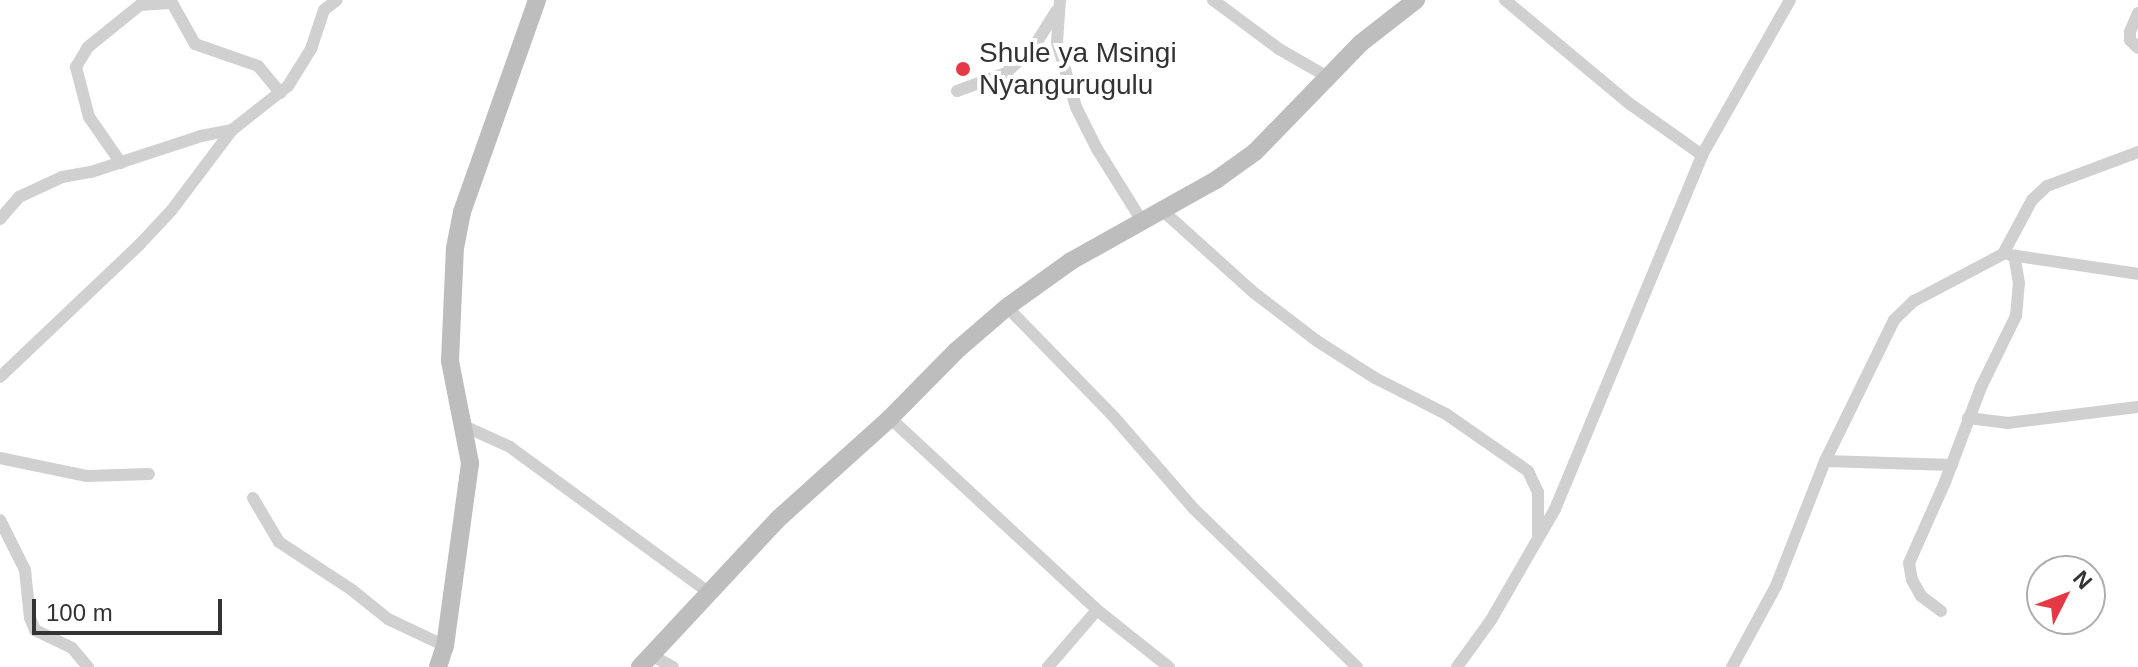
<!DOCTYPE html>
<style>
body{margin:0}
#map{position:relative;width:2138px;height:667px;overflow:hidden;background:#fff;font-family:Helvetica,sans-serif}
div>[style]{position:absolute}
.street>*{height:12px;margin:-6px;padding:0 6px;transform-origin:6px;border-radius:6px;background:#d0d0d0}
.secondary>*{height:18px;margin:-9px;padding:0 9px;transform-origin:9px;border-radius:9px;background:#bdbdbd}
.dots>*{width:22px;height:22px;translate:-50% -50%;box-sizing:border-box;border:4px solid #fff;border-radius:50%}
span{translate:-50% -50%;white-space:nowrap;text-align:center;line-height:1.15;-webkit-text-stroke:8px #fff;paint-order:stroke}
.poi-label{font-size:28px;color:#333}
.left{translate:0 -50%;text-align:left}
.north{position:absolute;left:2026px;top:555px;width:80px;height:80px;box-sizing:border-box;background:#fff;border:2px solid #adadad;border-radius:50%;rotate:48deg;font-size:22px;font-weight:700;line-height:32px;text-align:center;color:#333}
.north::after{content:'';display:block;margin:auto;width:28px;height:36px;background:#e63946;clip-path:polygon(50% 0,100% 100%,50% 72%,0 100%)}
.scale{position:absolute;left:32px;top:599px;width:190px;height:36px;box-sizing:border-box;border:4px solid #333;border-top:0;padding-left:10px;font-size:24px;line-height:28px;white-space:nowrap;color:#333;-webkit-text-stroke:6px #fff;paint-order:stroke}
</style>
<div id="map">
<div class="street">
<div style="left:1060px;top:0;width:42px;rotate:94.1deg"></div>
<div style="left:1057px;top:42px;width:68px;rotate:73.7deg"></div>
<div style="left:1076px;top:107px;width:47px;rotate:63.4deg"></div>
<div style="left:1097px;top:149px;width:85px;rotate:58deg"></div>
<div style="left:1213px;top:0;width:82px;rotate:36.6deg"></div>
<div style="left:1279px;top:49px;width:54px;rotate:29.9deg"></div>
<div style="left:1505px;top:0;width:163px;rotate:39.8deg"></div>
<div style="left:1630px;top:104px;width:88px;rotate:35.3deg"></div>
<div style="left:2138px;top:13px;width:21px;rotate:113deg"></div>
<div style="left:2130px;top:32px;width:8px;rotate:90deg"></div>
<div style="left:2130px;top:40px;width:11px;rotate:45deg"></div>
<div style="left:957px;top:91px;width:52px;rotate:-20.2deg"></div>
<div style="left:1006px;top:73px;width:40px;rotate:-44deg"></div>
<div style="left:1035px;top:45px;width:40px;rotate:-58deg"></div>
<div style="left:121px;top:163px;width:56px;rotate:-124.8deg"></div>
<div style="left:89px;top:117px;width:52px;rotate:-104.6deg"></div>
<div style="left:76px;top:67px;width:23px;rotate:-59deg"></div>
<div style="left:88px;top:47px;width:67px;rotate:-38.9deg"></div>
<div style="left:140px;top:5px;width:32px;rotate:-4deg"></div>
<div style="left:172px;top:3px;width:47px;rotate:60.7deg"></div>
<div style="left:195px;top:44px;width:67px;rotate:19.2deg"></div>
<div style="left:258px;top:66px;width:35px;rotate:50deg"></div>
<div style="left:1162px;top:210px;width:122px;rotate:42deg"></div>
<div style="left:1253px;top:292px;width:81px;rotate:37.4deg"></div>
<div style="left:1317px;top:341px;width:69px;rotate:32.5deg"></div>
<div style="left:1375px;top:378px;width:80px;rotate:26.9deg"></div>
<div style="left:1446px;top:414px;width:100px;rotate:34.8deg"></div>
<div style="left:1528px;top:471px;width:23px;rotate:65deg"></div>
<div style="left:1538px;top:492px;width:44px;rotate:90deg"></div>
<div style="left:0;top:219px;width:29px;rotate:-49deg"></div>
<div style="left:19px;top:197px;width:47px;rotate:-24.9deg"></div>
<div style="left:62px;top:177px;width:29px;rotate:-10deg"></div>
<div style="left:91px;top:172px;width:116px;rotate:-18.1deg"></div>
<div style="left:201px;top:136px;width:32px;rotate:-11deg"></div>
<div style="left:2010px;top:255px;width:129px;rotate:8.4deg"></div>
<div style="left:1007px;top:307px;width:153px;rotate:45.8deg"></div>
<div style="left:1114px;top:417px;width:122px;rotate:49deg"></div>
<div style="left:1194px;top:509px;width:227px;rotate:44.1deg"></div>
<div style="left:0;top:377px;width:193px;rotate:-43.5deg"></div>
<div style="left:140px;top:244px;width:45px;rotate:-46.8deg"></div>
<div style="left:171px;top:211px;width:101px;rotate:-53deg"></div>
<div style="left:232px;top:130px;width:71px;rotate:-38.2deg"></div>
<div style="left:288px;top:86px;width:44px;rotate:-58.1deg"></div>
<div style="left:311px;top:49px;width:41px;rotate:-71.6deg"></div>
<div style="left:324px;top:10px;width:16px;rotate:-38deg"></div>
<div style="left:890px;top:418px;width:282px;rotate:42.8deg"></div>
<div style="left:1097px;top:610px;width:92px;rotate:38.4deg"></div>
<div style="left:1968px;top:418px;width:39px;rotate:7deg"></div>
<div style="left:2007px;top:423px;width:132px;rotate:-7deg"></div>
<div style="left:466px;top:427px;width:48px;rotate:24.4deg"></div>
<div style="left:510px;top:447px;width:245px;rotate:36.2deg"></div>
<div style="left:0;top:458px;width:89px;rotate:11.7deg"></div>
<div style="left:87px;top:476px;width:62px;rotate:-1.8deg"></div>
<div style="left:1825px;top:461px;width:127px;rotate:1.8deg"></div>
<div style="left:253px;top:498px;width:51px;rotate:59.4deg"></div>
<div style="left:279px;top:542px;width:87px;rotate:33.3deg"></div>
<div style="left:352px;top:590px;width:46px;rotate:38.9deg"></div>
<div style="left:388px;top:619px;width:63px;rotate:25.3deg"></div>
<div style="left:0;top:520px;width:56px;rotate:63.4deg"></div>
<div style="left:25px;top:570px;width:48px;rotate:84.1deg"></div>
<div style="left:30px;top:618px;width:13px;rotate:67deg"></div>
<div style="left:35px;top:630px;width:41px;rotate:25.9deg"></div>
<div style="left:72px;top:648px;width:25px;rotate:50deg"></div>
<div style="left:1941px;top:611px;width:25px;rotate:-143deg"></div>
<div style="left:1921px;top:596px;width:18px;rotate:-119deg"></div>
<div style="left:1912px;top:580px;width:17px;rotate:-100deg"></div>
<div style="left:1909px;top:563px;width:89px;rotate:-66deg"></div>
<div style="left:1945px;top:482px;width:102px;rotate:-69.2deg"></div>
<div style="left:1981px;top:387px;width:79px;rotate:-63.8deg"></div>
<div style="left:2016px;top:316px;width:33px;rotate:-85deg"></div>
<div style="left:2019px;top:283px;width:27px;rotate:-100deg"></div>
<div style="left:651px;top:655px;width:25px;rotate:29deg"></div>
<div style="left:1048px;top:667px;width:75px;rotate:-49.3deg"></div>
<div style="left:1457px;top:667px;width:58px;rotate:-54.1deg"></div>
<div style="left:1491px;top:620px;width:128px;rotate:-60deg"></div>
<div style="left:1555px;top:509px;width:383px;rotate:-67.4deg"></div>
<div style="left:1702px;top:155px;width:178px;rotate:-60.4deg"></div>
<div style="left:1732px;top:667px;width:92px;rotate:-61.5deg"></div>
<div style="left:1776px;top:586px;width:134px;rotate:-68.6deg"></div>
<div style="left:1825px;top:461px;width:157px;rotate:-63.9deg"></div>
<div style="left:1894px;top:320px;width:28px;rotate:-44deg"></div>
<div style="left:1914px;top:301px;width:101px;rotate:-27.8deg"></div>
<div style="left:2003px;top:254px;width:61px;rotate:-61.8deg"></div>
<div style="left:2032px;top:200px;width:21px;rotate:-43deg"></div>
<div style="left:2047px;top:186px;width:97px;rotate:-20.5deg"></div>
</div>
<div class="secondary">
<div style="left:438px;top:667px;width:22px;rotate:-72deg"></div>
<div style="left:445px;top:646px;width:185px;rotate:-82.2deg"></div>
<div style="left:470px;top:463px;width:104px;rotate:-101.1deg"></div>
<div style="left:450px;top:361px;width:113px;rotate:-87.5deg"></div>
<div style="left:455px;top:248px;width:37px;rotate:-79deg"></div>
<div style="left:462px;top:212px;width:225px;rotate:-70.5deg"></div>
<div style="left:640px;top:667px;width:202px;rotate:-47deg"></div>
<div style="left:778px;top:519px;width:151px;rotate:-42deg"></div>
<div style="left:890px;top:418px;width:94px;rotate:-45.4deg"></div>
<div style="left:956px;top:351px;width:67px;rotate:-40.8deg"></div>
<div style="left:1007px;top:307px;width:79px;rotate:-35.7deg"></div>
<div style="left:1071px;top:261px;width:166px;rotate:-29.2deg"></div>
<div style="left:1216px;top:180px;width:48px;rotate:-35.7deg"></div>
<div style="left:1255px;top:152px;width:152px;rotate:-45.8deg"></div>
<div style="left:1361px;top:43px;width:70px;rotate:-38deg"></div>
</div>
<div class="dots">
<div style="left:963px;top:69px;background:#e63946"></div>
</div>
<div class="poi-label">
<span class="left" style="left:979px;top:69px">Shule ya Msingi<br>Nyangurugulu</span>
</div>
<div class="north">N</div>
<div class="scale">100 m</div>
</div>
